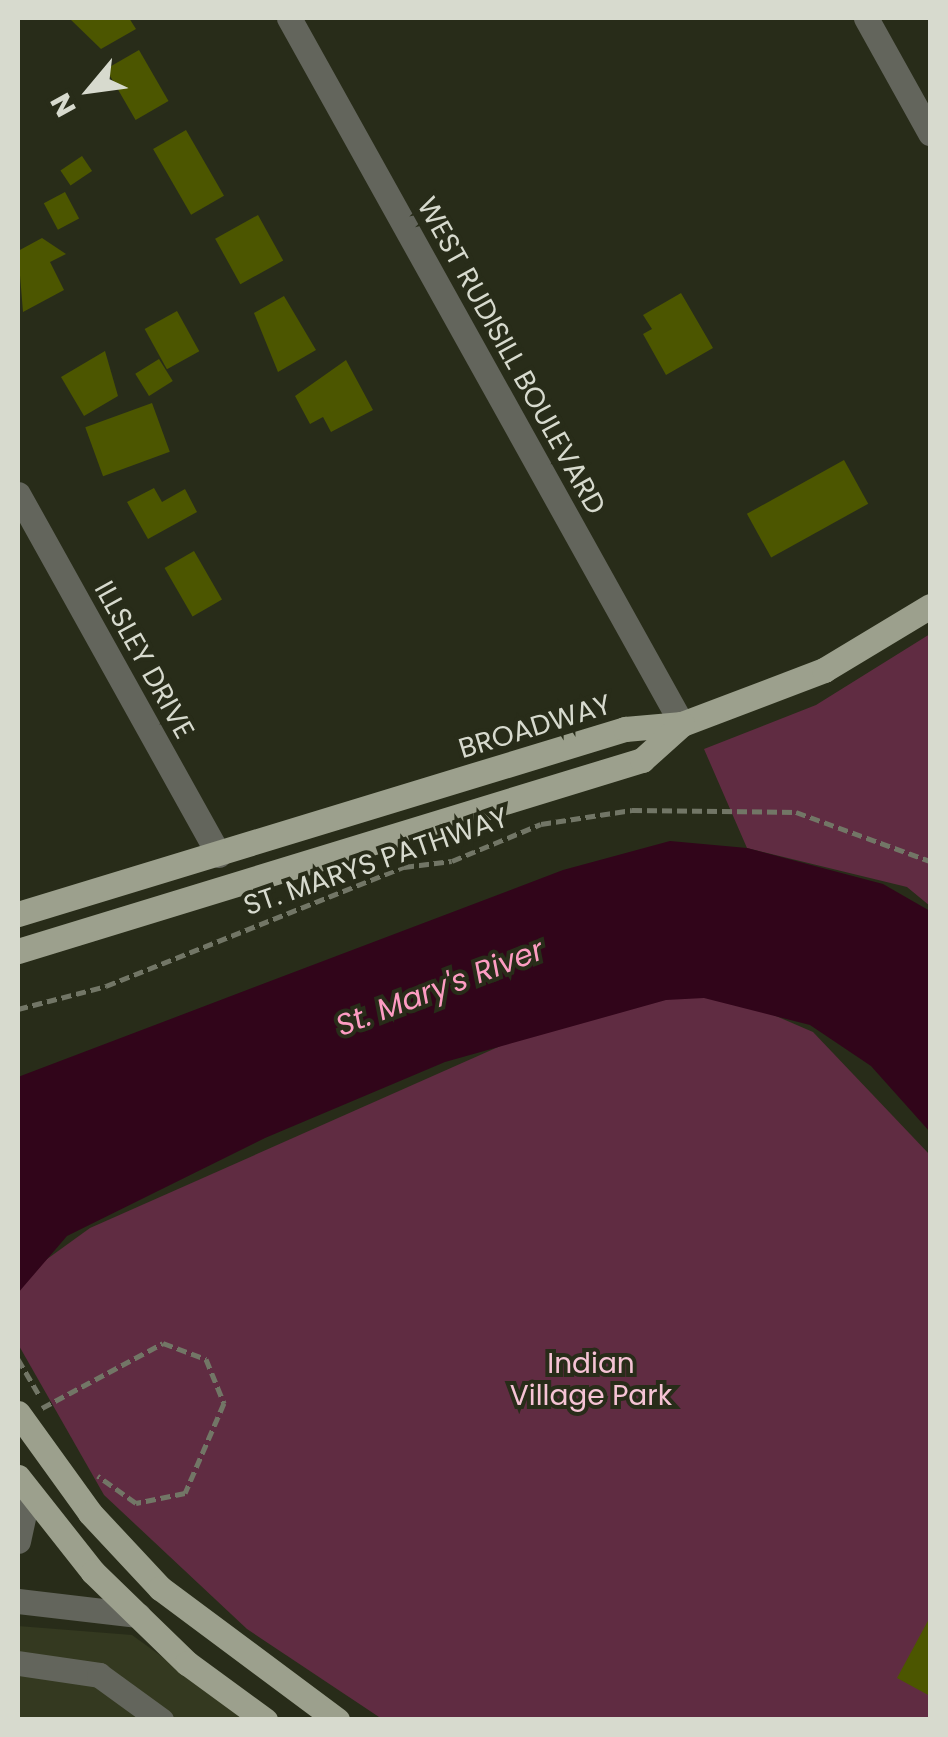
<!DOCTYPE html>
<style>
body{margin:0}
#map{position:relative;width:948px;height:1737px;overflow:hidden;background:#282c19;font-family:Poppins,sans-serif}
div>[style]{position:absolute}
.built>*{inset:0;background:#343920}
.green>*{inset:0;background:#602c42}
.water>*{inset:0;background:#31051a}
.building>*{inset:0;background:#4c5600;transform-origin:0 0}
.path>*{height:5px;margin-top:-2.5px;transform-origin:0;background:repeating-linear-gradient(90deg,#727666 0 10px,transparent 0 15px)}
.minor>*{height:25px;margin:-12.5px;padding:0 12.5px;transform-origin:12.5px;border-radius:12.5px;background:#63655c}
.major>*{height:25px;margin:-12.5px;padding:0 12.5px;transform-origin:12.5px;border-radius:12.5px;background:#9ca08d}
span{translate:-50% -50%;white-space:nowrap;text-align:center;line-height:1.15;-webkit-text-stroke:8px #282c19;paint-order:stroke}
.street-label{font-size:28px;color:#d7dace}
.park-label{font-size:28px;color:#f6c3d5}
.water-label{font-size:30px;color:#fd9cc2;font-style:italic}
.frame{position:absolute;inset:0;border:20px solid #d7dace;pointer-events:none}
.north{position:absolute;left:40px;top:40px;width:100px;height:100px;-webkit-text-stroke:8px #282c19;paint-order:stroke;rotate:241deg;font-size:28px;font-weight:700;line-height:40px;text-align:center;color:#d7dace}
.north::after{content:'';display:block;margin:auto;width:35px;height:45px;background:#d7dace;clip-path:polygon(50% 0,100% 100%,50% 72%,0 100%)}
</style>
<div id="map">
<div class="built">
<div style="clip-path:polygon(18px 1626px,132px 1635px,248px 1719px,18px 1719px)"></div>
</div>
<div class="green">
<div style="clip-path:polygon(930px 634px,930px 906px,907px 887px,747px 848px,704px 749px,816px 705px)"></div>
<div style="clip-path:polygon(697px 982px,813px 1032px,930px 1155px,930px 1719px,382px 1719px,247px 1629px,104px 1495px,18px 1344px,18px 1280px,90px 1228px,636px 986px)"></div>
</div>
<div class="water">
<div style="clip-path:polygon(670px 841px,747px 848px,883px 884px,930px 911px,930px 1132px,871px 1066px,810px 1025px,704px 998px,666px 1000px,445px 1062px,265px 1138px,67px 1236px,18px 1293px,18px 1077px,563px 870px)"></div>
</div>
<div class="building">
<div style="clip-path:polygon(69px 18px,129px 18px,136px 29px,101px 49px)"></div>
<div style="left:139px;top:50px;width:59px;height:38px;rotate:60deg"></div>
<div style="left:186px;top:130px;width:76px;height:38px;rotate:60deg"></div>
<div style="left:82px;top:156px;width:18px;height:26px;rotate:56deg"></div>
<div style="left:65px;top:192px;width:30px;height:24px;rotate:62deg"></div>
<div style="left:258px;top:215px;width:52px;height:49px;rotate:61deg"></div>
<div style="clip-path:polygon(42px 238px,66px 254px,50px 262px,64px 290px,23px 312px,18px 251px)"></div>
<div style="clip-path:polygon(681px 293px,713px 348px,666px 375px,643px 334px,652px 329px,643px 315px)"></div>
<div style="clip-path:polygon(284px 296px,316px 350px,278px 372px,254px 313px)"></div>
<div style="left:177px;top:311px;width:46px;height:37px;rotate:61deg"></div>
<div style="clip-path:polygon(105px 351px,118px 396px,84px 416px,61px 377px)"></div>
<div style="left:159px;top:359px;width:26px;height:28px;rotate:58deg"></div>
<div style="clip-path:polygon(346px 360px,373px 410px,331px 432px,323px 417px,310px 424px,295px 396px)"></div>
<div style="left:152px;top:403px;width:52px;height:71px;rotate:70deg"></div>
<div style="left:844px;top:460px;width:50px;height:111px;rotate:61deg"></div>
<div style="clip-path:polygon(154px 488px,162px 502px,185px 489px,197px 512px,148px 539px,127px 502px)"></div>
<div style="left:194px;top:551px;width:56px;height:34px;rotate:60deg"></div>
<div style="clip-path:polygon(930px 1617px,930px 1696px,897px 1678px)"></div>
</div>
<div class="path">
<div style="left:18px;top:1009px;width:91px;rotate:-14.6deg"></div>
<div style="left:106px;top:986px;width:321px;rotate:-21.8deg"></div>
<div style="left:404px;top:867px;width:48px;rotate:-7.1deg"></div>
<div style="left:452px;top:861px;width:96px;rotate:-22.6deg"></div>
<div style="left:541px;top:824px;width:92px;rotate:-8.7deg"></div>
<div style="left:632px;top:810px;width:164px;rotate:0.7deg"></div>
<div style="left:796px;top:812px;width:143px;rotate:20.1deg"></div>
<div style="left:18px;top:1359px;width:42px;rotate:59.7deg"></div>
<div style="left:42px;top:1408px;width:137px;rotate:-28.2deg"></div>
<div style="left:163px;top:1343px;width:46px;rotate:20.4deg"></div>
<div style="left:206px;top:1359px;width:48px;rotate:67.8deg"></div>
<div style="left:224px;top:1403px;width:98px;rotate:113.4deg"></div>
<div style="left:185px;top:1493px;width:50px;rotate:168.5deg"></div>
<div style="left:136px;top:1503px;width:47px;rotate:-144.6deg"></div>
</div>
<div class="minor">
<div style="left:289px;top:18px;width:808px;rotate:60.9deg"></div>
<div style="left:866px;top:18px;width:132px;rotate:60.9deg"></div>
<div style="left:18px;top:494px;width:413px;rotate:60.9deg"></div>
<div style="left:18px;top:1541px;width:47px;rotate:-77.7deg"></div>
<div style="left:18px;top:1601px;width:121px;rotate:6.7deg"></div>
<div style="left:18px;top:1663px;width:82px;rotate:8.4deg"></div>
<div style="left:99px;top:1675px;width:77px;rotate:36deg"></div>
</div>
<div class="major">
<div style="left:18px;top:914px;width:635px;rotate:-16.95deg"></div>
<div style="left:625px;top:729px;width:57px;rotate:-5deg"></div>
<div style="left:682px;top:724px;width:152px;rotate:-20.8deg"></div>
<div style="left:824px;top:670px;width:124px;rotate:-31.1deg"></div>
<div style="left:18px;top:951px;width:653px;rotate:-17.02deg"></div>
<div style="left:642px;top:760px;width:54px;rotate:-42deg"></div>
<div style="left:18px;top:1413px;width:123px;rotate:54.2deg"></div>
<div style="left:90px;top:1513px;width:103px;rotate:47deg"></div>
<div style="left:160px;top:1588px;width:221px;rotate:36.7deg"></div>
<div style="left:18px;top:1477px;width:121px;rotate:51.7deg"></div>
<div style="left:93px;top:1572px;width:131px;rotate:44.1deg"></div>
<div style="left:187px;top:1663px;width:97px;rotate:36.2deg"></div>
</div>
<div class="street-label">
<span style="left:511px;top:356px;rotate:61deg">WEST RUDISILL BOULEVARD</span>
<span style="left:144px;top:660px;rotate:61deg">ILLSLEY DRIVE</span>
<span style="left:535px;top:727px;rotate:-17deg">BROADWAY</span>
<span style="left:376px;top:862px;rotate:-19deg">ST. MARYS PATHWAY</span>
</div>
<div class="park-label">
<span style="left:591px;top:1380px">Indian<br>Village Park</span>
</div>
<div class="water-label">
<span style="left:440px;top:988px;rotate:-21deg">St. Mary's River</span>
</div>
<div class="frame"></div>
<div class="north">N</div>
</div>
